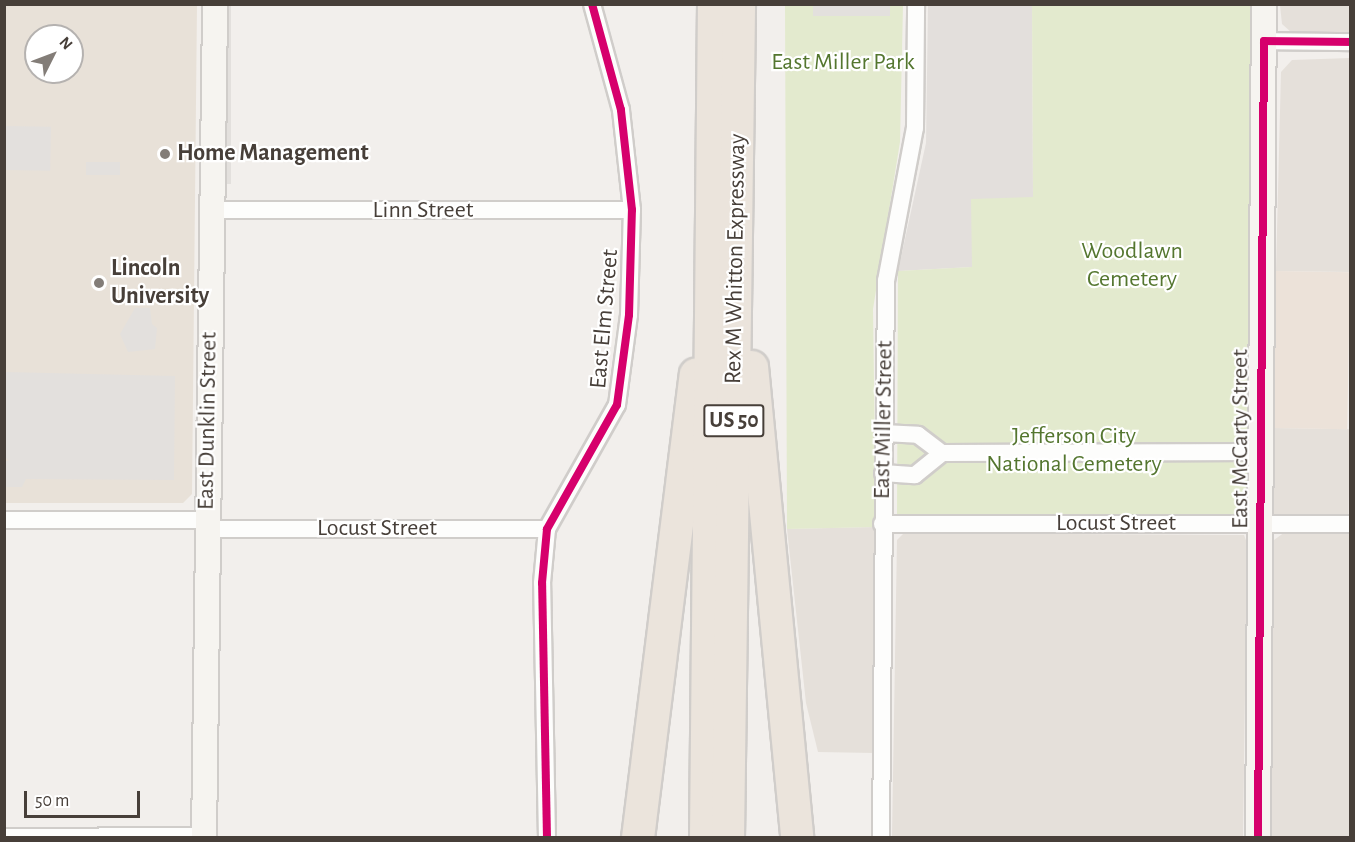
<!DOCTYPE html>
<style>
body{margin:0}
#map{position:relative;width:1355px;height:842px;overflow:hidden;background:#f2efec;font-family:"Alegreya Sans",sans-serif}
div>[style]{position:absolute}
.residential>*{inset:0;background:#e5e0da;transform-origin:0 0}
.commercial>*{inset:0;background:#ece2d9;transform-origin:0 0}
.industrial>*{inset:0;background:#e3dfdc}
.education>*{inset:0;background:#e8e1d8}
.green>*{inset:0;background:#e3eace}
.parking>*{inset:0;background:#e3e0dd;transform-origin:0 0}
.roads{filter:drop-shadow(2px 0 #d0cdca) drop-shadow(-2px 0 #d0cdca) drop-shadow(0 2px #d0cdca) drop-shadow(0 -2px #d0cdca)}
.minor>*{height:16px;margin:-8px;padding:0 8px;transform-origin:8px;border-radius:8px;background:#fdfdfc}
.secondary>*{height:24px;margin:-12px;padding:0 12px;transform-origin:12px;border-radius:12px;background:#f6f4f0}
.motorway>*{height:32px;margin:-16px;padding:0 16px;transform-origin:16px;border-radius:16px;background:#ebe4dc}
.cycleway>*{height:8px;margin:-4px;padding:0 4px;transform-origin:4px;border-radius:4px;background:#d6006c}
.dots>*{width:16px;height:16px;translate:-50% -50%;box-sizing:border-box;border:3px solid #fff;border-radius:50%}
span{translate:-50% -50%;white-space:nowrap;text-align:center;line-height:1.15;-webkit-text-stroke:4.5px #fff;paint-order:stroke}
.shield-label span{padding:2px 4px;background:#fff;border:2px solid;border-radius:4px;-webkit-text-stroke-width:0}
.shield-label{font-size:22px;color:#473f39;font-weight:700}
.park-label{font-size:24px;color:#54762f}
.poi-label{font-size:24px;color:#473f39;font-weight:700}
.left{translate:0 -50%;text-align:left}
.street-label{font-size:24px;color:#473f39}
.frame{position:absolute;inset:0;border:6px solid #473f39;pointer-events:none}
.north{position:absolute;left:24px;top:24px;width:60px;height:60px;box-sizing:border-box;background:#fff;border:2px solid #b5b2b0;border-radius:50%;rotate:48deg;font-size:16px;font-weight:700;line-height:24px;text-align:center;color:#473f39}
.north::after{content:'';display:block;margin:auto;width:21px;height:27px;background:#837d78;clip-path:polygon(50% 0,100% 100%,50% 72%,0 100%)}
.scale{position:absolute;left:24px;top:791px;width:116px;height:27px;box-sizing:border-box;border:3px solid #473f39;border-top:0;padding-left:8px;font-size:18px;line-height:21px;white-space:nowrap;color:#473f39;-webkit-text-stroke:4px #fff;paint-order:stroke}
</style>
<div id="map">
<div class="residential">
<div style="clip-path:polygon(1280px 5px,1350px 5px,1350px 33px,1291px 32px,1282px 24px)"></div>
<div style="clip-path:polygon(1350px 58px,1350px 272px,1276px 271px,1281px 72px,1292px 60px)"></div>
<div style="left:1274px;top:428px;width:76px;height:87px;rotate:1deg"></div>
<div style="clip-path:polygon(876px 527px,874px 753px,818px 752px,806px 703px,787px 529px)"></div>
<div style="clip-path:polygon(1285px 532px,1350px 533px,1350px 837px,1271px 838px,1274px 540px)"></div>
<div style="clip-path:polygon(904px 533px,1244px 535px,1247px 543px,1243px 837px,892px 837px,897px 540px)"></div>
</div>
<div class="commercial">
<div style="left:1276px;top:271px;width:74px;height:157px;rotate:1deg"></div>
</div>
<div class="industrial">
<div style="clip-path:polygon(928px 5px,1032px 5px,1033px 197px,972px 267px,898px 271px,926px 143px)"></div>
</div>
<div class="education">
<div style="clip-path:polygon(evenodd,4px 5px,197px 5px,192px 494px,183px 503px,5px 503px,4px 5px,36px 36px,72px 36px,72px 72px,36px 72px,36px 36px)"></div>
</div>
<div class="green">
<div style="clip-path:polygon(785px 5px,903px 5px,900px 142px,873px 309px,876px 527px,787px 529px)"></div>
<div style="clip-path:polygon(1032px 5px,1254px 5px,1249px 508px,1246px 515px,897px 514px,898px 271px,972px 267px,971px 199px,1033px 197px)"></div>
</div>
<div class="parking">
<div style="left:223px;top:5px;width:8px;height:179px"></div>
<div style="left:813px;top:5px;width:77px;height:11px"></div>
<div style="left:5px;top:126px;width:46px;height:44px;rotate:1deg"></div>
<div style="left:86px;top:162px;width:34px;height:13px"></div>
<div style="clip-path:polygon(135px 308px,150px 308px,152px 324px,157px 328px,155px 349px,128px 352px,120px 334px)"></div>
<div style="clip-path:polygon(5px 372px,175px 376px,174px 480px,26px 479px,22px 487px,5px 487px,5px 461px,9px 461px,4px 455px)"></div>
</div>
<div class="roads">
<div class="minor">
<div style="left:1264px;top:41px;width:86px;rotate:0.7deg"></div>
<div style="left:213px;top:210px;width:419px"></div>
<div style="left:883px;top:433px;width:35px;rotate:3deg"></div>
<div style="left:918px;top:435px;width:30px;rotate:37deg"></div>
<div style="left:942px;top:453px;width:319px;rotate:-0.2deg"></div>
<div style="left:883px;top:473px;width:32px;rotate:4deg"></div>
<div style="left:915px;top:475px;width:35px;rotate:-39deg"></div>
<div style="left:4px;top:520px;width:203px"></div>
<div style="left:882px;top:524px;width:468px"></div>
<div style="left:207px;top:529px;width:340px"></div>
<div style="left:4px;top:837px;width:200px;rotate:-0.3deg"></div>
<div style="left:547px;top:838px;width:255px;rotate:-91.1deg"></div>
<div style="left:542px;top:583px;width:54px;rotate:-84.7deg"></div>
<div style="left:547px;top:529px;width:142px;rotate:-60.6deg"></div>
<div style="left:617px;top:405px;width:91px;rotate:-82.4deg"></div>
<div style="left:629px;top:315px;width:105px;rotate:-88.4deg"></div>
<div style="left:632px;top:210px;width:101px;rotate:-96.3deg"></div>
<div style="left:621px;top:110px;width:110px;rotate:-105.3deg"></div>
<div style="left:881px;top:838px;width:557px;rotate:-89.49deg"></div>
<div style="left:886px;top:281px;width:156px;rotate:-79.3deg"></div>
<div style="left:915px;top:128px;width:124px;rotate:-89.5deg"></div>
</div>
<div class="secondary">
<div style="left:204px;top:838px;width:834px;rotate:-89.24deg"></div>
<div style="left:1258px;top:838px;width:834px;rotate:-89.59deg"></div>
</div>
<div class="motorway">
<div style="left:752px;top:367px;width:473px;rotate:84.5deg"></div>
<div style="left:638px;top:838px;width:467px;rotate:-82.9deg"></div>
<div style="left:706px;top:838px;width:834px;rotate:-89.45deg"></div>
<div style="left:728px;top:838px;width:834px;rotate:-89.24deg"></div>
</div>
</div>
<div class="cycleway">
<div style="left:547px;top:838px;width:255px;rotate:-91.1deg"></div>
<div style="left:542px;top:583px;width:54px;rotate:-84.7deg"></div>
<div style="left:547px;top:529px;width:142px;rotate:-60.6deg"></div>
<div style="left:617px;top:405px;width:91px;rotate:-82.4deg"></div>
<div style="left:629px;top:315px;width:105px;rotate:-88.4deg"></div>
<div style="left:632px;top:210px;width:101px;rotate:-96.3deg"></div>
<div style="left:621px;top:110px;width:110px;rotate:-105.3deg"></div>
<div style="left:1258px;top:838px;width:797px;rotate:-89.57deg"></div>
<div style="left:1264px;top:41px;width:86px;rotate:0.7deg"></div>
</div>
<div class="dots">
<div style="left:165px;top:154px;background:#837d78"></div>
<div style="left:99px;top:283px;background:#837d78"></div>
</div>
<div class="shield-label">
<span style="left:734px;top:421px">US 50</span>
</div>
<div class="park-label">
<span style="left:843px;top:63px">East Miller Park</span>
<span style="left:1132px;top:266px">Woodlawn<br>Cemetery</span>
<span style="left:1074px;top:451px">Jefferson City<br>National Cemetery</span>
</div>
<div class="poi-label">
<span class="left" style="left:177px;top:154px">Home Management</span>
<span class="left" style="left:111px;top:283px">Lincoln<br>University</span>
</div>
<div class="street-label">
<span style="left:423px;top:211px">Linn Street</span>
<span style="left:736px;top:259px;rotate:-89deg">Rex M Whitton Expressway</span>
<span style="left:605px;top:319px;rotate:-85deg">East Elm Street</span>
<span style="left:884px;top:420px;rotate:-89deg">East Miller Street</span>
<span style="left:208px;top:421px;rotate:-89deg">East Dunklin Street</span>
<span style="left:1241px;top:439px;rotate:-90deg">East McCarty Street</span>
<span style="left:1116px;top:524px">Locust Street</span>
<span style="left:377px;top:529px">Locust Street</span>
</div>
<div class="frame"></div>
<div class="north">N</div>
<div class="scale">50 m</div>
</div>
